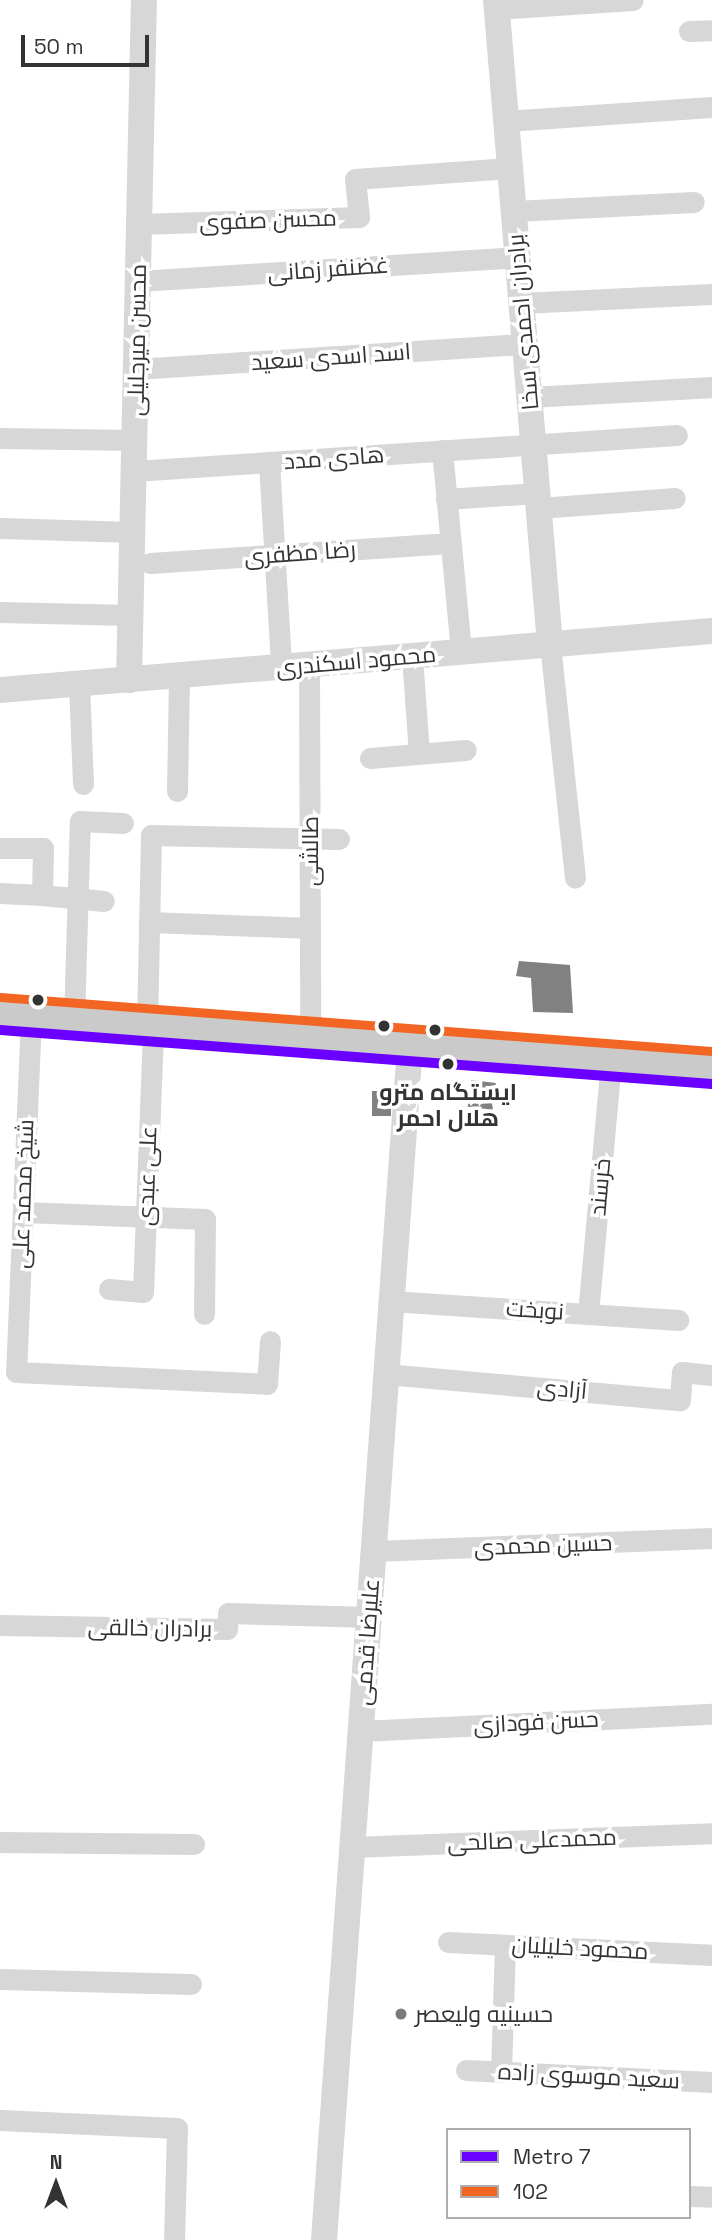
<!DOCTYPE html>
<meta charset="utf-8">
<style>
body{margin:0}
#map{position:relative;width:712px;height:2240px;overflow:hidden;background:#fff;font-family:"Space Grotesk",Cairo,sans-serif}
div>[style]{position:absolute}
.building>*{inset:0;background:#818181;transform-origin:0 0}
.minor>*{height:21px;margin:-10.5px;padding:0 10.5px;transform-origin:10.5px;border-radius:10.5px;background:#d7d7d7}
.tertiary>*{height:26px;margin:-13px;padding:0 13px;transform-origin:13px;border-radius:13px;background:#d7d7d7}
.primary>*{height:33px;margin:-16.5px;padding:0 16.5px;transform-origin:16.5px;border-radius:16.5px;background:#cacaca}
.bus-1>*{height:9px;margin:-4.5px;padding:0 4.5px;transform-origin:4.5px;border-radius:4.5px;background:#f26522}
.metro-1>*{height:10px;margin:-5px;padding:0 5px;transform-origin:5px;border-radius:5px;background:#6a00ff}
.dots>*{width:19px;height:19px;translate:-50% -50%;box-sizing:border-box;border:4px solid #fff;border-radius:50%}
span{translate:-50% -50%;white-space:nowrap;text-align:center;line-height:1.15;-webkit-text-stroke:7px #fff;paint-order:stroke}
.street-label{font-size:23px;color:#333}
.stop-label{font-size:23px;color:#333;font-weight:700}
.poi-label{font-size:23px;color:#333}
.left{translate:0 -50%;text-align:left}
.legend{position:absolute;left:446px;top:2128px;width:245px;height:91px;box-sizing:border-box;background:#fff;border:2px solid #adadad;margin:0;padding:9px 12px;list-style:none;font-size:21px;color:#333}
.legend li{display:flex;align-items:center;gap:14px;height:35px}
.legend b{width:35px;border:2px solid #adadad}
.north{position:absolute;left:21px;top:2149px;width:70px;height:70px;-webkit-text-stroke:5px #fff;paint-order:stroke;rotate:0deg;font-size:19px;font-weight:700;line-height:28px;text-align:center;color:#333}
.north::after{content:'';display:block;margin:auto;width:24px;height:32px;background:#333;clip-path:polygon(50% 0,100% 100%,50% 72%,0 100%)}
.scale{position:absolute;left:21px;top:35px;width:128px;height:32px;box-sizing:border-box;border:4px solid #333;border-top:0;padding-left:9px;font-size:21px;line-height:24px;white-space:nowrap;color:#333;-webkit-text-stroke:5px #fff;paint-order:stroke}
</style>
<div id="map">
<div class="building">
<div style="clip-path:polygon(519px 961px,570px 965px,573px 1013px,533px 1012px,531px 978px,516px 976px)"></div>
<div style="left:471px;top:1080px;width:25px;height:27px;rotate:7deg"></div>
<div style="left:372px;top:1091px;width:19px;height:25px"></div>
</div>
<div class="minor">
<div style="left:497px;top:9px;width:136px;rotate:-3.8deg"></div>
<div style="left:689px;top:31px;width:23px;rotate:-2deg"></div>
<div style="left:506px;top:121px;width:206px;rotate:-3.9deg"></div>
<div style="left:514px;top:211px;width:180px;rotate:-2.9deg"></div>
<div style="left:139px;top:224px;width:220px;rotate:-1.8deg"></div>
<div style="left:359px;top:217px;width:38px;rotate:-96deg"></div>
<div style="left:355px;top:179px;width:141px;rotate:-4.1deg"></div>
<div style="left:138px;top:281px;width:381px;rotate:-3.6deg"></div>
<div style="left:521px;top:303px;width:191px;rotate:-2.7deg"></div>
<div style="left:136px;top:369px;width:390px;rotate:-3.7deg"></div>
<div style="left:529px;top:397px;width:183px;rotate:-3.1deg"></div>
<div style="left:0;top:438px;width:134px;rotate:0.9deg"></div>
<div style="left:442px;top:450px;width:203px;rotate:84.6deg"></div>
<div style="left:269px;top:462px;width:205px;rotate:86.6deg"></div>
<div style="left:134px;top:471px;width:544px;rotate:-3.79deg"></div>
<div style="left:446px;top:499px;width:91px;rotate:-3.8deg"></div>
<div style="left:539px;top:508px;width:136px;rotate:-4.2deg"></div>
<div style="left:0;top:528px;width:133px;rotate:1.7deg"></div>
<div style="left:150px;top:563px;width:301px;rotate:-3.8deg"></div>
<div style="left:0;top:612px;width:131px;rotate:1.3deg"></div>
<div style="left:550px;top:644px;width:235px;rotate:83.9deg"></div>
<div style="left:412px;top:656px;width:98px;rotate:85.9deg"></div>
<div style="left:309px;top:665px;width:372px;rotate:89.8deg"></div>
<div style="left:79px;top:684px;width:100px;rotate:87.7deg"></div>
<div style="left:370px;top:758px;width:96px;rotate:-4.8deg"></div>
<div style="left:177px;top:791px;width:116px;rotate:-89deg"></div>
<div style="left:0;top:848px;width:43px"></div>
<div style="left:43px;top:848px;width:47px;rotate:91.2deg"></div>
<div style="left:42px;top:895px;width:62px;rotate:5.5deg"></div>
<div style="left:0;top:893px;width:42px;rotate:2.7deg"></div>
<div style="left:149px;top:922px;width:161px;rotate:2.1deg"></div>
<div style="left:31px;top:1017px;width:355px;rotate:92.4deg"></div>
<div style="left:16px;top:1372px;width:251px;rotate:2.7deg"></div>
<div style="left:267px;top:1384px;width:43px;rotate:-86deg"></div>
<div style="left:74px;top:1020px;width:199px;rotate:-88.3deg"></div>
<div style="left:80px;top:821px;width:43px;rotate:2.7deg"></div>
<div style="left:147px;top:1025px;width:190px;rotate:-88.8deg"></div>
<div style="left:151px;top:835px;width:188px;rotate:1.2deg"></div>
<div style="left:23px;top:1212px;width:182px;rotate:2.2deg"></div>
<div style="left:205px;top:1219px;width:95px;rotate:90.6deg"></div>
<div style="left:109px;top:1289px;width:34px;rotate:5deg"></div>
<div style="left:143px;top:1292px;width:266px;rotate:-87.8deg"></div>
<div style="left:391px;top:1301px;width:288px;rotate:3.8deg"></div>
<div style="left:588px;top:1314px;width:255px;rotate:-84.8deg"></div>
<div style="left:386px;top:1374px;width:295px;rotate:5.1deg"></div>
<div style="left:680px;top:1400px;width:28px;rotate:-86deg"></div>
<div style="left:682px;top:1372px;width:30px;rotate:6deg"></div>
<div style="left:374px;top:1551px;width:338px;rotate:-2.2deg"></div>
<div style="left:0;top:1625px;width:227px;rotate:1deg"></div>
<div style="left:227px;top:1629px;width:16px;rotate:-86deg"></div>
<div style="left:228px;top:1613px;width:141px;rotate:1.6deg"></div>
<div style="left:361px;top:1731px;width:351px;rotate:-2.8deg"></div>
<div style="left:0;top:1842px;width:194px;rotate:0.6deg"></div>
<div style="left:352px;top:1847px;width:360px;rotate:-2.2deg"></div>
<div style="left:448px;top:1942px;width:264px;rotate:2.8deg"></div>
<div style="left:0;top:1979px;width:191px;rotate:1.5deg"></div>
<div style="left:466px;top:2070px;width:246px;rotate:2.8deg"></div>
<div style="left:501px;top:2072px;width:127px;rotate:-88.2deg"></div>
<div style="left:0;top:2120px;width:177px;rotate:2.6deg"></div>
<div style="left:177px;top:2128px;width:112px;rotate:91.5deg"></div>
<div style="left:689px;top:2196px;width:23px;rotate:2deg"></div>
</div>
<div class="tertiary">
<div style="left:496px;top:0;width:646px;rotate:85.21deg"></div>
<div style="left:129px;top:680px;width:680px;rotate:-88.74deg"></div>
<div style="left:0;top:690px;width:714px;rotate:-4.74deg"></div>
<div style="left:324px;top:2240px;width:1198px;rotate:-85.88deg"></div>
</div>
<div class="primary">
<div style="left:0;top:1015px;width:714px;rotate:4.18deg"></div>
</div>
<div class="bus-1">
<div style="left:0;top:997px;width:714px;rotate:4.34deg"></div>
</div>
<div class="metro-1">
<div style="left:0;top:1030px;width:714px;rotate:4.34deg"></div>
</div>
<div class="dots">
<div style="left:38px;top:1000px;background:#333"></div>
<div style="left:384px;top:1026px;background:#333"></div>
<div style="left:435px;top:1030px;background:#333"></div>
<div style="left:448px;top:1064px;background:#333"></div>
<div style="left:401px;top:2014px;background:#7a7a7a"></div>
</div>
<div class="street-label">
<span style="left:268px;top:220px;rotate:-2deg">محسن صفوی</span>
<span style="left:328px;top:269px;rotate:-4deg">غضنفر زمانی</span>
<span style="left:523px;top:322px;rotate:-95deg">برادران احمدی سخا</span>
<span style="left:137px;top:340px;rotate:-89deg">محسن میرجلیلی</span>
<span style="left:331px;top:357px;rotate:-4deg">اسد اسدی سعید</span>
<span style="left:334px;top:458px;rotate:-4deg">هادی مدد</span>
<span style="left:300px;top:553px;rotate:-4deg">رضا مظفری</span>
<span style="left:356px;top:661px;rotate:-5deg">محمود اسکندری</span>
<span style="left:310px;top:851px;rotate:-90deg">طالشی</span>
<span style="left:147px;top:1176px;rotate:-88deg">علی عبدی</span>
<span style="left:600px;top:1187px;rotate:-85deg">خرسند</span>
<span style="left:23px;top:1194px;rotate:-88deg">شیخ محمد علی</span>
<span style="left:535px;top:1310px;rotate:4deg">نوبخت</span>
<span style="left:562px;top:1389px;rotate:5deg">آزادی</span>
<span style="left:543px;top:1545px;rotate:-2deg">حسین محمدی</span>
<span style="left:150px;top:1628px;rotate:1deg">برادران خالقی</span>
<span style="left:367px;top:1642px;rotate:-86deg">علیرضا قدمی</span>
<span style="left:536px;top:1722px;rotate:-3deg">حسن فودازی</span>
<span style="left:532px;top:1840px;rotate:-2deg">محمدعلی صالحی</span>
<span style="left:580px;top:1948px;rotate:3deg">محمود خلیلیان</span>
<span style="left:589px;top:2076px;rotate:3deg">سعید موسوی زاده</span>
</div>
<div class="stop-label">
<span style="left:448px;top:1105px">ایستگاه مترو<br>هلال احمر</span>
</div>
<div class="poi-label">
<span class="left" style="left:415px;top:2014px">حسینیه ولیعصر</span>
</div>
<ul class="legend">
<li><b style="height:9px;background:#6a00ff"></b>Metro 7</li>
<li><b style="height:9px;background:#f26522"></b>102</li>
</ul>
<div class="north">N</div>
<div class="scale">50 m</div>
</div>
